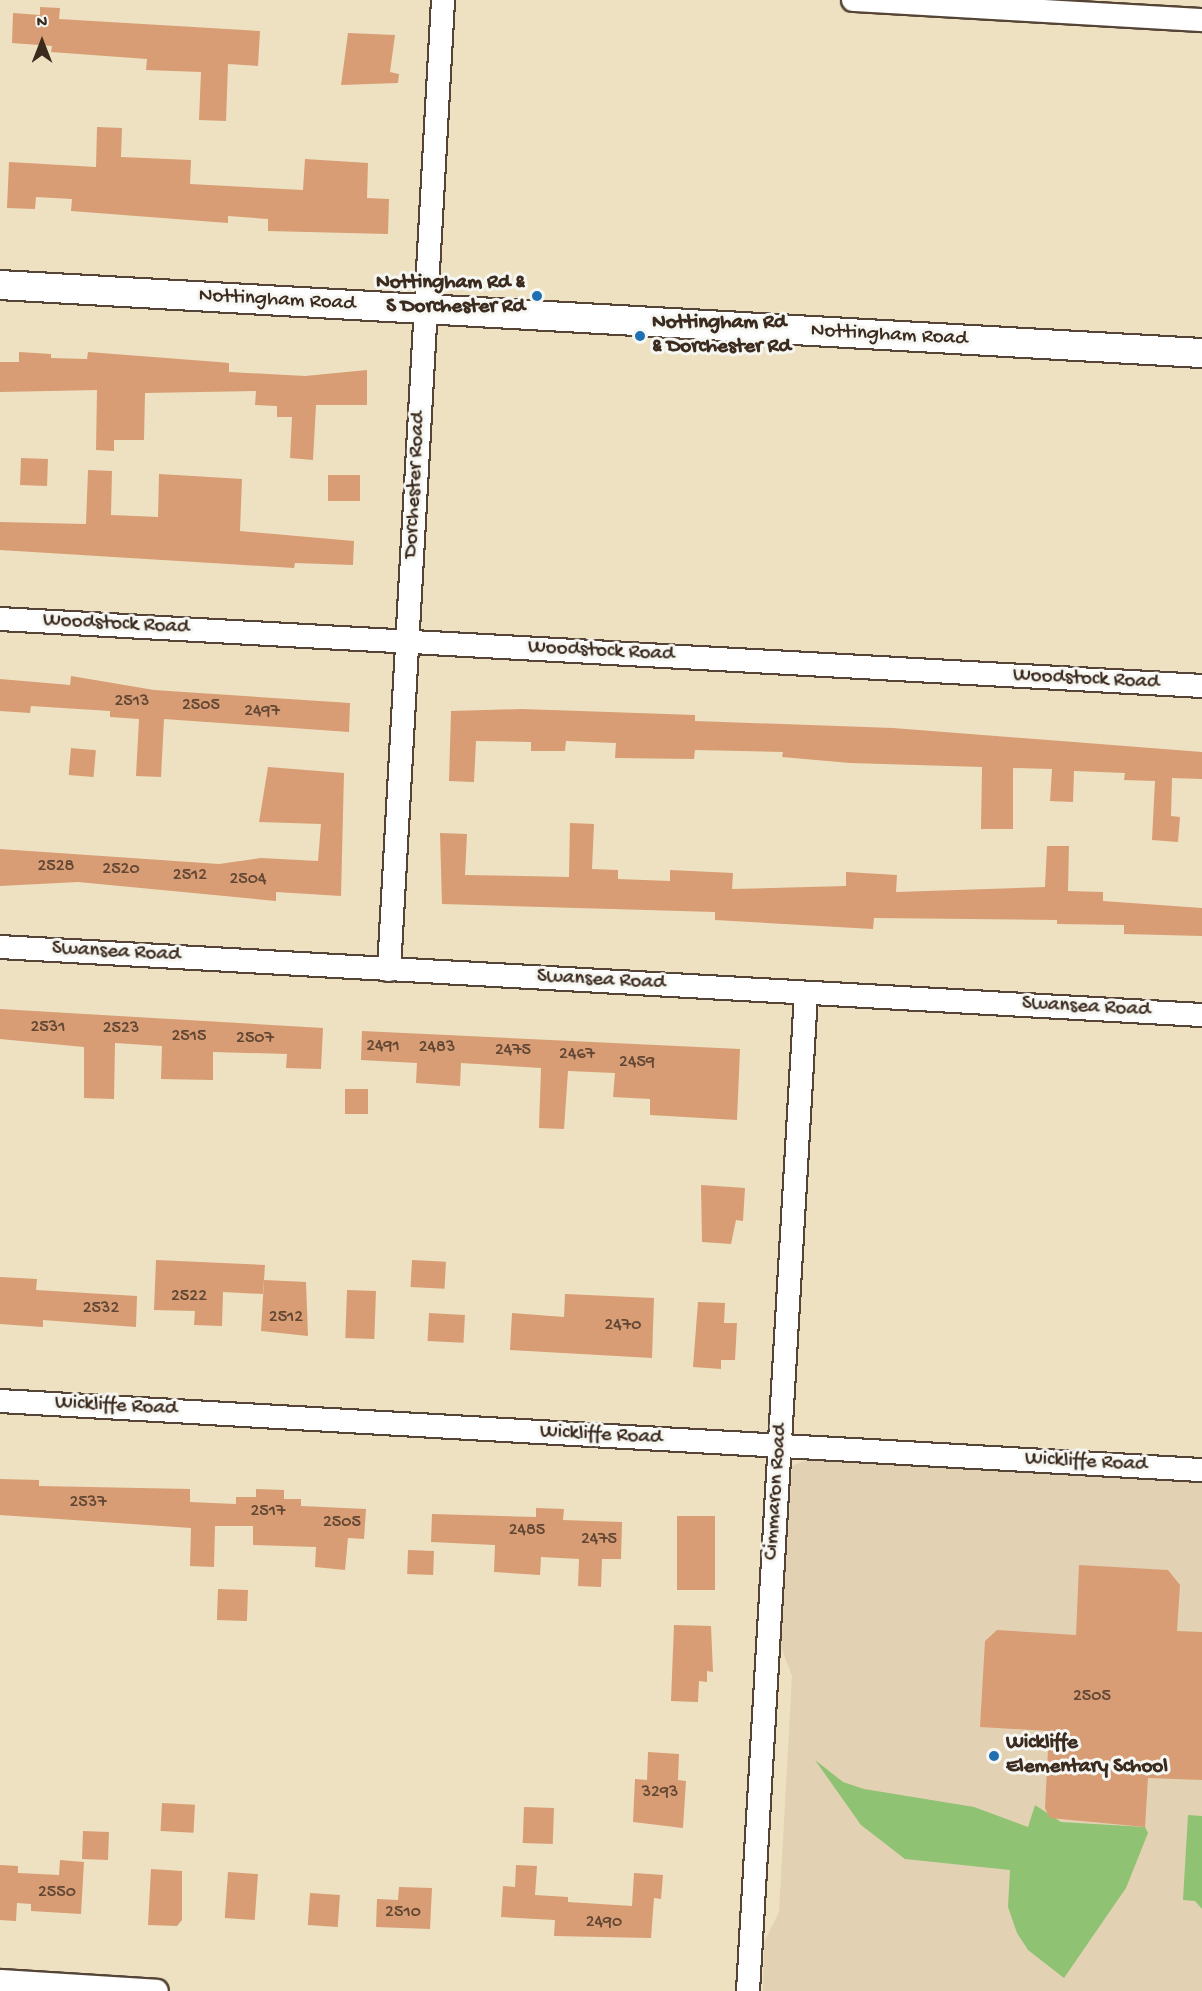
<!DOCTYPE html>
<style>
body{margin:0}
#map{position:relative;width:1202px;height:1991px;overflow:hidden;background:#ede1c1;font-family:"Gochi Hand",sans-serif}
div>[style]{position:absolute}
.built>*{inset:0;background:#e3d1b4}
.green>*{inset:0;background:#90c273}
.building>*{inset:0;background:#d89d74;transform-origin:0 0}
.roads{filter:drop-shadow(2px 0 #564536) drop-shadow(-2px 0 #564536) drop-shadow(0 2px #564536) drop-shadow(0 -2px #564536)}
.minor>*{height:22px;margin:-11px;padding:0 11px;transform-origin:11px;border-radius:11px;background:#fff}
.tertiary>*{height:28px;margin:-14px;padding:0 14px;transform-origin:14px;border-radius:14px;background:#fff}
.dots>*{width:16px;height:16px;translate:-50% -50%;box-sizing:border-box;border:3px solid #f6f6f2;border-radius:50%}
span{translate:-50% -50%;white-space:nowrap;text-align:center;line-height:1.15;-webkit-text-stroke:6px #f6f6f2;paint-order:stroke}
.number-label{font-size:18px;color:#624734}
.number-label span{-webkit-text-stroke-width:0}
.poi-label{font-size:21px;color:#3b2a1e;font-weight:700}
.right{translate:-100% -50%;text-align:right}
.left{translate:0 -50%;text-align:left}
.street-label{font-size:21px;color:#3b2a1e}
.north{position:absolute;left:12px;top:12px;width:60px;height:60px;-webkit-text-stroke:4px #f6f6f2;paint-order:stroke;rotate:0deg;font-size:16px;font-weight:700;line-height:24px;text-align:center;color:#3b2a1e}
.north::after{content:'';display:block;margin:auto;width:21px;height:27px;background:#3b2a1e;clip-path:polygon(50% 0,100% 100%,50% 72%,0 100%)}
</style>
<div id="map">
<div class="built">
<div style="clip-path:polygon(810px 1458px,1202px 1482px,1202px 1991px,763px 1991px,764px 1942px,779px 1912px,792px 1676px,781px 1647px,792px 1466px)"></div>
</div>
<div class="green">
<div style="clip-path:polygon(815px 1760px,843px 1782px,864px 1789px,974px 1807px,1028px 1827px,1035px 1805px,1061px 1822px,1145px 1827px,1148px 1833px,1126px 1888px,1064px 1978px,1028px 1950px,1017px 1933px,1008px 1907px,1010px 1870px,905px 1859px,861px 1825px)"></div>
<div style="clip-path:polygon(1188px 1815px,1202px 1816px,1202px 1909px,1195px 1901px,1183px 1900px)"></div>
</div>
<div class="building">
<div style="clip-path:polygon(40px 7px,60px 8px,59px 19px,260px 31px,258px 66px,228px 64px,226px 121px,199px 120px,201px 72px,146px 70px,147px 59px,51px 52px,52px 46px,12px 43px,13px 13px,40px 15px)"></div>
<div style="clip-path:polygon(348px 33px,395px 35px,390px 72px,399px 74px,398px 83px,341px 85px)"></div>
<div style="clip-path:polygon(97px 127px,122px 128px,121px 157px,191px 160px,190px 184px,303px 190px,305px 159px,368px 163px,367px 198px,389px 199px,388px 234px,268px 231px,268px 219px,228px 216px,228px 223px,71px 211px,72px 199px,36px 197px,35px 209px,7px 208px,9px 162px,96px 167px)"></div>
<div style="clip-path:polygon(19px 352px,51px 354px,51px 358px,87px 359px,88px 352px,218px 362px,229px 363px,229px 372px,305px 376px,367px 370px,367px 405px,316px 405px,313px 460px,290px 458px,292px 417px,277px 417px,277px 406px,255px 405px,256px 391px,145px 393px,144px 440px,114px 440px,114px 451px,96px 450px,97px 390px,0 392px,0 362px,19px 362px)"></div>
<div style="left:21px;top:458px;width:27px;height:27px;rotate:2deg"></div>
<div style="clip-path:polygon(88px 470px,112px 471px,111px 515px,158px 517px,159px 474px,242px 479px,240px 531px,354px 541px,353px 565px,295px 563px,294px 568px,0 550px,0 522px,86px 524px)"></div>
<div style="left:328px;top:475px;width:32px;height:26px"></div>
<div style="clip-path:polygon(71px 676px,154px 690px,350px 703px,349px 732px,164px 719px,161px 777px,136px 776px,139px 719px,110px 717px,110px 711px,31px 706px,30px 713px,0 711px,0 679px,70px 685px)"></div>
<div style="clip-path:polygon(522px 709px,695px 715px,695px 721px,893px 728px,1202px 752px,1202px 779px,1172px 778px,1171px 816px,1180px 817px,1178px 842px,1152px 840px,1155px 781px,1124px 780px,1125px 773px,1074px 771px,1073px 802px,1050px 801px,1052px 769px,1013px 768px,1013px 829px,981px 829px,982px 767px,850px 763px,782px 757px,783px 752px,695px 750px,694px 759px,615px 758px,616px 743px,566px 741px,565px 751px,531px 751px,531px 742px,476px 741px,474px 782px,449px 781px,451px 711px)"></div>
<div style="left:71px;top:748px;width:25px;height:27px;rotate:5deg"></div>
<div style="clip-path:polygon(268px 767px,344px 773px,341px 896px,276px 892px,276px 901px,78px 882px,0 886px,0 849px,219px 864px,261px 858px,318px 861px,321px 824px,259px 822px)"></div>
<div style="clip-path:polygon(570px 823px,594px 824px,592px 869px,618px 870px,618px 879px,670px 881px,670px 870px,733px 873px,732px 889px,846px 886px,846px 872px,897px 875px,896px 892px,1045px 887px,1047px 846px,1069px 846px,1068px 891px,1103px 892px,1103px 901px,1202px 908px,1202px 936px,1124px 934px,1124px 925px,1057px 924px,1057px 920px,874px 918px,873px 929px,715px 920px,715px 912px,442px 904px,440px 833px,467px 834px,465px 875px,569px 877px)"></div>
<div style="clip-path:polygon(0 1009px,323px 1028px,321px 1069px,286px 1068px,287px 1054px,213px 1052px,213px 1080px,161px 1079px,162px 1046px,115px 1043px,114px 1099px,84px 1098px,84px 1047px,0 1039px)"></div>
<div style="clip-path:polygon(362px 1031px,740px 1049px,737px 1120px,650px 1115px,650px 1099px,613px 1097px,615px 1073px,568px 1071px,564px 1129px,539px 1128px,541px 1068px,461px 1063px,460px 1086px,416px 1083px,417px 1063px,361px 1060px)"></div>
<div style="left:345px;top:1089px;width:23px;height:25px"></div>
<div style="clip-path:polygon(701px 1185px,745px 1188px,743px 1221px,736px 1220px,731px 1244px,702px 1242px)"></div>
<div style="clip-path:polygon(156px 1260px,265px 1265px,263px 1294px,223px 1292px,222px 1326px,194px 1325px,195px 1311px,154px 1310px)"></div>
<div style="left:412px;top:1260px;width:34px;height:27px;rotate:3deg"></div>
<div style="clip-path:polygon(0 1277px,37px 1279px,36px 1290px,137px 1296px,136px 1327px,43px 1320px,43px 1327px,0 1324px)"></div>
<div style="clip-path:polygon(264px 1280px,306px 1282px,308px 1336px,261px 1331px)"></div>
<div style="left:347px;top:1290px;width:29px;height:48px;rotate:2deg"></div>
<div style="clip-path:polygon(565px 1294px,654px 1298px,652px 1358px,510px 1350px,512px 1313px,564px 1317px)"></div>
<div style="clip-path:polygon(698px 1302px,725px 1303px,724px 1323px,737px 1323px,735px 1360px,721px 1360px,721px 1369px,693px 1367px)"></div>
<div style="left:429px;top:1313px;width:36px;height:28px;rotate:3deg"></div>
<div style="clip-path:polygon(0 1479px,39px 1480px,39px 1486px,190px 1489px,190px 1502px,236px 1504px,236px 1497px,256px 1497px,256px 1489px,284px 1490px,284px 1499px,301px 1499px,301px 1506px,366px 1509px,364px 1539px,348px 1538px,345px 1570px,315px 1567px,316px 1547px,253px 1545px,253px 1526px,215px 1526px,214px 1567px,190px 1566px,191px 1528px,0 1515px)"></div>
<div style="clip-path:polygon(536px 1508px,564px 1509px,563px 1520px,622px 1522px,621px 1559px,602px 1559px,601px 1587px,578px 1586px,579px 1559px,541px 1557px,540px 1575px,494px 1572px,495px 1545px,431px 1542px,432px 1514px,536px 1517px)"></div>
<div style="left:677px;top:1516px;width:38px;height:74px"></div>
<div style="left:408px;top:1550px;width:26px;height:24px;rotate:2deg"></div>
<div style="clip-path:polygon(1079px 1565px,1168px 1570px,1180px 1585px,1177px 1631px,1202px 1632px,1202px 1780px,1148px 1778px,1145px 1827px,1050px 1818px,1045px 1808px,1049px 1731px,980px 1727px,985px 1641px,997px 1630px,1076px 1635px)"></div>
<div style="left:218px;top:1589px;width:30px;height:31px;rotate:2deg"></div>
<div style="clip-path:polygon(674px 1625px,711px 1626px,713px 1672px,707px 1671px,707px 1682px,699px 1681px,698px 1702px,671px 1701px)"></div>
<div style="clip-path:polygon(648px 1752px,679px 1754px,678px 1780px,686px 1781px,683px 1828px,633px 1822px,635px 1779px,647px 1780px)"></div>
<div style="left:162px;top:1803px;width:33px;height:28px;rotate:3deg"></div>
<div style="left:524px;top:1807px;width:30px;height:36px;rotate:2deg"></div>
<div style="left:83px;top:1831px;width:26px;height:28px;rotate:2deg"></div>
<div style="clip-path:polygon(60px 1860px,84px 1862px,81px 1914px,31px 1911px,31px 1904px,17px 1903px,16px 1921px,0 1920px,0 1865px,18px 1866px,18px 1873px,59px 1875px)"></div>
<div style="clip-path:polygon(516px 1865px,537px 1866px,535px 1895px,568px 1897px,568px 1902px,632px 1906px,634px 1873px,663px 1875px,661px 1899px,654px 1898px,651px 1938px,554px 1936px,555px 1920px,501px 1917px,503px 1886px,515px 1887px)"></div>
<div style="clip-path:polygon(151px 1869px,182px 1871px,182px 1920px,177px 1926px,148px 1925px)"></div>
<div style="left:228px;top:1872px;width:30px;height:46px;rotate:4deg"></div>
<div style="clip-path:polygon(399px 1887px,432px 1888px,430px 1929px,376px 1927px,377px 1899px,398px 1900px)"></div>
<div style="left:310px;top:1893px;width:30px;height:32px;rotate:4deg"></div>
</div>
<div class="roads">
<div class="minor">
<div style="left:853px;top:0;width:350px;rotate:3.3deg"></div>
<div style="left:0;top:619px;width:1204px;rotate:3.19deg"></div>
<div style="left:0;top:947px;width:1204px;rotate:3.24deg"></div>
<div style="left:389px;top:970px;width:972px;rotate:-86.81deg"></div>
<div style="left:0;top:1401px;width:1204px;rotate:3.29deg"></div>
<div style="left:0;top:1981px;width:157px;rotate:3.6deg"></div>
<div style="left:748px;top:1991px;width:1000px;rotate:-86.67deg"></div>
</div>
<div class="tertiary">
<div style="left:0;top:285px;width:1204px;rotate:3.24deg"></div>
</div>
</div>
<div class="dots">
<div style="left:537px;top:296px;background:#1f6fb2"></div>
<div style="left:640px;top:336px;background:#1f6fb2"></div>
<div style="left:994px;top:1756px;background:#1f6fb2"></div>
</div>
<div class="number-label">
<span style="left:132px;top:702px">2513</span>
<span style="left:201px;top:706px">2505</span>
<span style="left:262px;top:712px">2497</span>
<span style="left:56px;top:867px">2528</span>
<span style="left:121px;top:870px">2520</span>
<span style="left:190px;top:876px">2512</span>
<span style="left:248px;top:880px">2504</span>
<span style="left:48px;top:1028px">2531</span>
<span style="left:121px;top:1029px">2523</span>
<span style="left:189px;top:1037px">2515</span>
<span style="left:255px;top:1039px">2507</span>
<span style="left:383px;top:1047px">2491</span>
<span style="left:437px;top:1048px">2483</span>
<span style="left:513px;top:1051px">2475</span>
<span style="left:577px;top:1055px">2467</span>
<span style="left:637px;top:1063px">2459</span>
<span style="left:189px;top:1297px">2522</span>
<span style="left:101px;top:1309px">2532</span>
<span style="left:286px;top:1318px">2512</span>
<span style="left:623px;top:1326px">2470</span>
<span style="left:88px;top:1503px">2537</span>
<span style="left:268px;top:1512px">2517</span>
<span style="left:342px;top:1523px">2505</span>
<span style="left:527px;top:1531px">2485</span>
<span style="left:599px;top:1540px">2475</span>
<span style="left:1092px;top:1697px">2505</span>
<span style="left:660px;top:1793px">3293</span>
<span style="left:57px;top:1893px">2550</span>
<span style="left:403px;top:1913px">2510</span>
<span style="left:604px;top:1923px">2490</span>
</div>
<div class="poi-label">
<span class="right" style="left:525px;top:296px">Nottingham Rd &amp;<br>S Dorchester Rd</span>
<span class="left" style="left:652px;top:336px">Nottingham Rd<br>&amp; Dorchester Rd</span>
<span class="left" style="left:1006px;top:1756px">Wickliffe<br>Elementary School</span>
</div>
<div class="street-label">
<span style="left:277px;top:301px;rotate:3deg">Nottingham Road</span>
<span style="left:889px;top:336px;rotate:3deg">Nottingham Road</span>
<span style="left:416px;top:485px;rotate:-87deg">Dorchester Road</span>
<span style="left:116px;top:625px;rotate:3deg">Woodstock Road</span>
<span style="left:601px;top:652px;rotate:3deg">Woodstock Road</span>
<span style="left:1086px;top:680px;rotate:3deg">Woodstock Road</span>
<span style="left:116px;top:953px;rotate:3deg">Swansea Road</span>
<span style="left:601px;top:981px;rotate:3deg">Swansea Road</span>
<span style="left:1086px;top:1008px;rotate:3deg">Swansea Road</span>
<span style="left:116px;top:1407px;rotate:3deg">Wickliffe Road</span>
<span style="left:601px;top:1436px;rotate:3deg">Wickliffe Road</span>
<span style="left:1086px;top:1463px;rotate:3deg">Wickliffe Road</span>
<span style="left:777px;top:1492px;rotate:-86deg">Cimmaron Road</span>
</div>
<div class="north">N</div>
</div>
